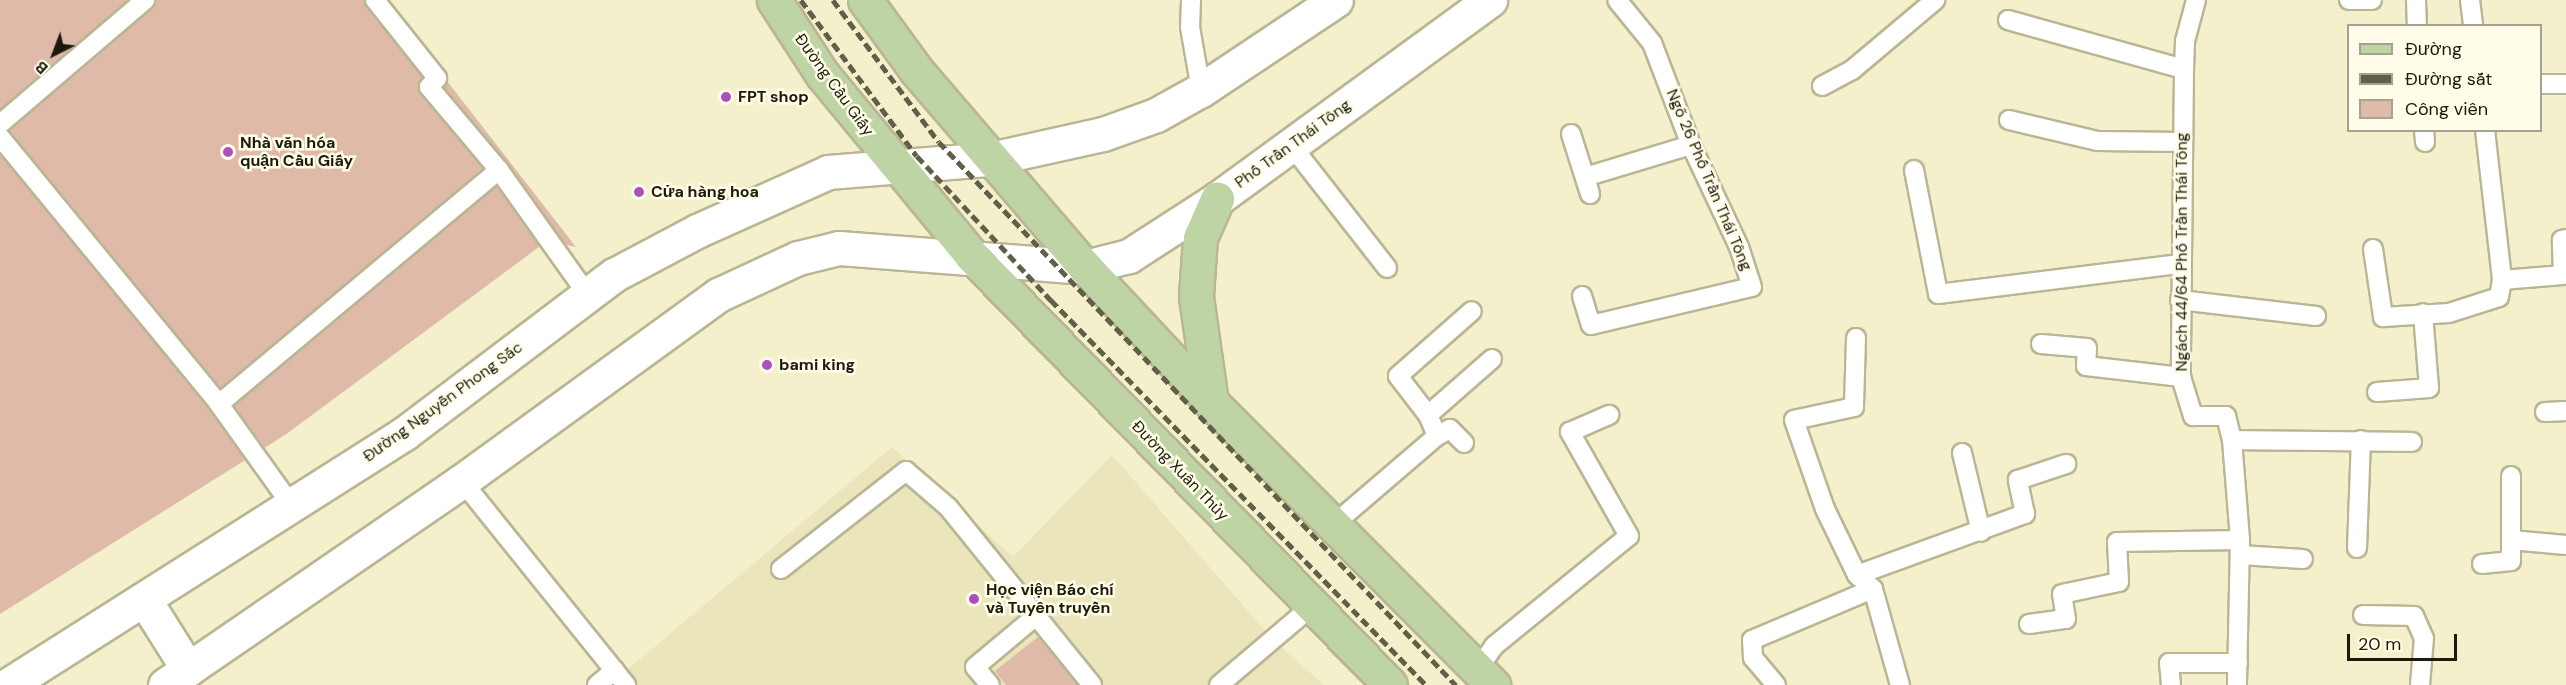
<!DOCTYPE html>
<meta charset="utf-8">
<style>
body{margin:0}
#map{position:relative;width:2566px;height:685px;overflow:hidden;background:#f4f0cc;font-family:"DM Sans",sans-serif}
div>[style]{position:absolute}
.built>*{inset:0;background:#eae5ba}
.green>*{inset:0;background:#dfbaa9}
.roads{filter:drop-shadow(2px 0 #bab694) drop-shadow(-2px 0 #bab694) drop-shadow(0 2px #bab694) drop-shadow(0 -2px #bab694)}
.lane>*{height:18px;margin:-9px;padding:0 9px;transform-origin:9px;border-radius:9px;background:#fff}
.secondary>*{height:33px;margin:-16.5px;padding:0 16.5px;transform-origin:16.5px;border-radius:16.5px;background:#fff}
.primary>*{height:33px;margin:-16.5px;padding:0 16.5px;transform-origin:16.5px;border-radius:16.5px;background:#bed4a4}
.rail>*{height:4.5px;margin-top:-2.25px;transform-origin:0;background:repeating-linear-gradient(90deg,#615f4a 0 9px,transparent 0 13.5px)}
.dots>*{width:16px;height:16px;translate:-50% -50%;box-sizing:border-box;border:3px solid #fffde7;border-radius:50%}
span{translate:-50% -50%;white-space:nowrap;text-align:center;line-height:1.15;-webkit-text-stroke:5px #fffde7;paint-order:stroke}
.street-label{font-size:16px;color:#1c1a0d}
.poi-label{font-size:16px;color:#1c1a0d;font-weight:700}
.left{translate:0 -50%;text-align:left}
.legend{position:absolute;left:2347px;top:24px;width:195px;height:108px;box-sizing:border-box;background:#fffde7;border:2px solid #a4a290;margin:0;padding:8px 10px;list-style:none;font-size:18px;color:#1c1a0d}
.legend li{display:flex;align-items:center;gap:12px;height:30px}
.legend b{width:30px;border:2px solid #a4a290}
.north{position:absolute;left:24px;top:24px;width:60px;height:60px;-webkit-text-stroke:4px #fffde7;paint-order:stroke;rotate:222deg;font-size:16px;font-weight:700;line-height:24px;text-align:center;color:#1c1a0d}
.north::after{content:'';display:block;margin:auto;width:21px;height:27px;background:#1c1a0d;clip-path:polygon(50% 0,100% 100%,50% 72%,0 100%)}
.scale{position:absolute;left:2347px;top:634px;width:110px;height:27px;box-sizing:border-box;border:3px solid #1c1a0d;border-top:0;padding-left:8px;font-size:18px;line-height:21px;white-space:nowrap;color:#1c1a0d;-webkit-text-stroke:4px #fffde7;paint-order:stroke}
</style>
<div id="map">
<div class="built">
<div style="clip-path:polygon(892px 447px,1013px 557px,1112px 455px,1273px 640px,1324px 685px,609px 685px)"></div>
</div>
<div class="green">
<div style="clip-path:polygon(0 0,384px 0,576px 247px,547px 241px,285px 435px,0 614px)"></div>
<div style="clip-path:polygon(1039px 636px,1079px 685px,1006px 685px,995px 671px)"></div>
</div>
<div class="roads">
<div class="lane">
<div style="left:375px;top:0;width:100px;rotate:51.5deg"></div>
<div style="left:437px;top:78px;width:12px;rotate:132deg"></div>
<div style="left:429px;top:87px;width:109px;rotate:49.9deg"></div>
<div style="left:499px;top:170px;width:152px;rotate:54.6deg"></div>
<div style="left:1191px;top:0;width:27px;rotate:92deg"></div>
<div style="left:1190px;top:27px;width:64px;rotate:80.1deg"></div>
<div style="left:2196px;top:0;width:42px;rotate:105deg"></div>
<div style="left:2185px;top:41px;width:28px;rotate:92deg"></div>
<div style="left:2184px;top:69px;width:308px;rotate:90.6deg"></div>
<div style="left:2181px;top:377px;width:41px;rotate:72.9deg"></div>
<div style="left:2193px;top:416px;width:33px"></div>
<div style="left:2226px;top:416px;width:25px;rotate:76deg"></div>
<div style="left:2232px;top:440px;width:100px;rotate:85.4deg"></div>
<div style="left:2240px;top:540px;width:145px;rotate:91.2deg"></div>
<div style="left:2349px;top:0;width:23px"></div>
<div style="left:2416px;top:0;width:26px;rotate:88deg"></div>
<div style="left:2470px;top:0;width:26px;rotate:83deg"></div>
<div style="left:2008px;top:20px;width:183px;rotate:15.6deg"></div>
<div style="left:2540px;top:84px;width:26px"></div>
<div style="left:1822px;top:86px;width:34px;rotate:-28deg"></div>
<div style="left:1852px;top:70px;width:109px;rotate:-40.1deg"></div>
<div style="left:2009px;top:120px;width:91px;rotate:13.3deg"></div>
<div style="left:2098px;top:141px;width:84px;rotate:0.7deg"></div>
<div style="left:0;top:124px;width:191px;rotate:-40.5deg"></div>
<div style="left:2424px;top:130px;width:12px;rotate:85deg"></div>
<div style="left:2485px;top:130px;width:151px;rotate:83.5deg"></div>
<div style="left:1571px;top:134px;width:63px;rotate:72.4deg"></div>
<div style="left:0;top:137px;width:345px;rotate:50.6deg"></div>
<div style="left:219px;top:404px;width:125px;rotate:54.4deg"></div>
<div style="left:1291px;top:145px;width:156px;rotate:52deg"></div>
<div style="left:1914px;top:170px;width:126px;rotate:79deg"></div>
<div style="left:1938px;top:294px;width:244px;rotate:-7.1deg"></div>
<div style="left:1585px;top:177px;width:111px;rotate:-16.8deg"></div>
<div style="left:2373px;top:249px;width:69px;rotate:81.6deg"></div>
<div style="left:2383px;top:317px;width:66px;rotate:-3.5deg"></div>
<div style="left:2449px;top:313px;width:52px;rotate:-17.7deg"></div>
<div style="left:2499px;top:297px;width:17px;rotate:-80deg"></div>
<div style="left:2502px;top:280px;width:61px;rotate:-4.7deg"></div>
<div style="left:2563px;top:275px;width:35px;rotate:-92deg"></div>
<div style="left:2562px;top:240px;width:4px;rotate:-14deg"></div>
<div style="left:1582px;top:296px;width:30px;rotate:73deg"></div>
<div style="left:1591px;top:325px;width:165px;rotate:-13.3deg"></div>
<div style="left:1752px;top:287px;width:42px;rotate:-108deg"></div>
<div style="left:1739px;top:247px;width:113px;rotate:-115.2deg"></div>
<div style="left:1691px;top:145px;width:109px;rotate:-110.9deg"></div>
<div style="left:1652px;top:43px;width:55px;rotate:-129.1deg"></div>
<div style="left:2180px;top:300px;width:137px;rotate:6.7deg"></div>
<div style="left:1856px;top:338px;width:69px;rotate:91.7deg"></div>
<div style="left:1854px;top:407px;width:61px;rotate:167.8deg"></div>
<div style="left:1794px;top:420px;width:94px;rotate:70.8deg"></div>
<div style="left:1825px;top:509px;width:73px;rotate:64.1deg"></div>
<div style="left:1857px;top:575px;width:21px;rotate:41deg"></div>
<div style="left:1873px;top:589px;width:100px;rotate:74.3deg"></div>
<div style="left:2041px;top:344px;width:46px;rotate:5deg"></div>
<div style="left:2087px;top:348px;width:18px;rotate:93deg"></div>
<div style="left:2086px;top:366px;width:96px;rotate:6.6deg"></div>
<div style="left:2377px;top:392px;width:52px;rotate:-4.4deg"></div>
<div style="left:2429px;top:388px;width:75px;rotate:-94.6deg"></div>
<div style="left:219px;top:404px;width:365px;rotate:-39.9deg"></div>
<div style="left:2545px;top:412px;width:21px;rotate:-3deg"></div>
<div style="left:1428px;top:415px;width:85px;rotate:-41.2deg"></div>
<div style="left:2232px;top:440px;width:180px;rotate:0.6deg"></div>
<div style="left:1464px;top:443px;width:20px;rotate:-135deg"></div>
<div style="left:1450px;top:429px;width:15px;rotate:152deg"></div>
<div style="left:1437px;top:436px;width:23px;rotate:-113deg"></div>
<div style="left:1428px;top:415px;width:49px;rotate:-127.6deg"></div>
<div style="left:1398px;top:376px;width:98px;rotate:-41.3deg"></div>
<div style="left:1962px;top:453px;width:81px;rotate:76.5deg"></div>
<div style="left:462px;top:481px;width:262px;rotate:51.2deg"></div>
<div style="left:1333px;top:525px;width:137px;rotate:-40.6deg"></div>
<div style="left:2511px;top:540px;width:55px;rotate:5.2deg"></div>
<div style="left:2357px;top:548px;width:108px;rotate:-87.9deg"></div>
<div style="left:2240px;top:555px;width:63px;rotate:3.6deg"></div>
<div style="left:2482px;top:564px;width:29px;rotate:-6deg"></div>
<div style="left:2511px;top:561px;width:85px;rotate:-90deg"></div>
<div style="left:781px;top:569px;width:159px;rotate:-38.1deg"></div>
<div style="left:906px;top:471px;width:55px;rotate:40.6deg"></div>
<div style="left:948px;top:507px;width:229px;rotate:51deg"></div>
<div style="left:1857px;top:575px;width:179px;rotate:-20deg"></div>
<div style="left:2025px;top:514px;width:35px;rotate:-102deg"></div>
<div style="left:2018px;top:480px;width:51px;rotate:-18.4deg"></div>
<div style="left:2363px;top:615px;width:51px;rotate:1.1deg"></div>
<div style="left:2414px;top:616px;width:24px;rotate:66deg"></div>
<div style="left:2424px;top:638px;width:47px;rotate:94.9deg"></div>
<div style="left:2029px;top:624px;width:37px;rotate:-8deg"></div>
<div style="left:2066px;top:619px;width:25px;rotate:-99deg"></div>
<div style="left:2062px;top:594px;width:58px;rotate:-11.9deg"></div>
<div style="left:2119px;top:582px;width:40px;rotate:-92.9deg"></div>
<div style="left:2117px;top:542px;width:123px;rotate:-0.9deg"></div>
<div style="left:1478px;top:669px;width:28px;rotate:-55deg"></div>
<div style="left:1494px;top:646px;width:174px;rotate:-39.2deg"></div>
<div style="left:1629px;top:536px;width:120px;rotate:-119.6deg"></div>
<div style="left:1570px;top:432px;width:43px;rotate:-23.6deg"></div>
<div style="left:597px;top:685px;width:23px;rotate:-40deg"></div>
<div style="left:990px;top:685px;width:23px;rotate:-130deg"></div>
<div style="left:975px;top:667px;width:80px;rotate:-39.9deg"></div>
<div style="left:1219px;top:685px;width:122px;rotate:-40.3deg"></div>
<div style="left:1776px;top:685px;width:35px;rotate:-130deg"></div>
<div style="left:1753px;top:658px;width:18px;rotate:-93deg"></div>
<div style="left:1752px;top:640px;width:131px;rotate:-22.9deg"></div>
<div style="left:2171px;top:685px;width:22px;rotate:-95deg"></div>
<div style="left:2169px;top:663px;width:69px"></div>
</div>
<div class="secondary">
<div style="left:144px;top:599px;width:83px;rotate:57.8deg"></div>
<div style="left:8px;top:685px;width:470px;rotate:-32.4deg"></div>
<div style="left:405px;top:433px;width:262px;rotate:-37.1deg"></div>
<div style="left:614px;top:275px;width:94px;rotate:-27.9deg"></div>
<div style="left:697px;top:231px;width:144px;rotate:-24.2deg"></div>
<div style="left:828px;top:172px;width:163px;rotate:-4.6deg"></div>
<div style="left:990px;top:159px;width:116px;rotate:-12.5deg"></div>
<div style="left:1103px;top:134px;width:56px;rotate:-19.7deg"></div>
<div style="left:1156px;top:115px;width:51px;rotate:-29.1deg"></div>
<div style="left:1201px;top:90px;width:162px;rotate:-33.7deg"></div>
<div style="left:165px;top:685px;width:360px;rotate:-34.5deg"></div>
<div style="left:462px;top:481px;width:316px;rotate:-36deg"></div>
<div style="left:718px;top:295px;width:88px;rotate:-24.8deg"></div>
<div style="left:798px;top:258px;width:42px;rotate:-13.7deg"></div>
<div style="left:839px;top:248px;width:247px;rotate:4.4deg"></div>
<div style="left:1085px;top:267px;width:45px;rotate:-14deg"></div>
<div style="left:1129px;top:256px;width:105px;rotate:-32.9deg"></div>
<div style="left:1217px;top:199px;width:338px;rotate:-36.1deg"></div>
</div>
<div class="primary">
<div style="left:774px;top:0;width:88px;rotate:57deg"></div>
<div style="left:822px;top:74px;width:234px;rotate:50.5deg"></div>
<div style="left:971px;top:255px;width:600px;rotate:45.74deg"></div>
<div style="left:865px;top:0;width:87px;rotate:53.9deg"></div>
<div style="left:916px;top:70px;width:260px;rotate:49.4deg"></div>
<div style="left:1085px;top:267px;width:185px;rotate:47deg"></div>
<div style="left:1211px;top:402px;width:400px;rotate:45.1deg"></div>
<div style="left:1211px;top:402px;width:107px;rotate:-98.1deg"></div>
<div style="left:1196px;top:296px;width:58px;rotate:-86.1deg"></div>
<div style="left:1200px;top:238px;width:43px;rotate:-66.4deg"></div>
</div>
</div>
<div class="rail">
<div style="left:801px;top:0;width:194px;rotate:53.4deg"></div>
<div style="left:917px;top:156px;width:197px;rotate:47.1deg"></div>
<div style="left:1051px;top:300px;width:537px;rotate:45.75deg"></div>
<div style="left:833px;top:0;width:177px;rotate:53.3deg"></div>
<div style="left:939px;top:142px;width:750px;rotate:46.41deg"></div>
</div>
<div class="dots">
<div style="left:726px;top:97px;background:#ac50bb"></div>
<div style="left:228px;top:152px;background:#ac50bb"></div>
<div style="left:639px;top:192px;background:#ac50bb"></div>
<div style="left:767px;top:365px;background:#ac50bb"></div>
<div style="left:974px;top:599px;background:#ac50bb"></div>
</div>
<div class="street-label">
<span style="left:834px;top:85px;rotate:54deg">Đường Cầu Giấy</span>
<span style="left:1293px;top:144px;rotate:-36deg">Phố Trần Thái Tông</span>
<span style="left:1709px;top:180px;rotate:67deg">Ngõ 26 Phố Trần Thái Tông</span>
<span style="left:2182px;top:252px;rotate:-90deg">Ngách 44/64 Phố Trần Thái Tông</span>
<span style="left:443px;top:402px;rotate:-36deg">Đường Nguyễn Phong Sắc</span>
<span style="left:1180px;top:471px;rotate:46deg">Đường Xuân Thủy</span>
</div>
<div class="poi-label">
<span class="left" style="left:738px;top:97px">FPT shop</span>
<span class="left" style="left:240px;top:152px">Nhà văn hóa<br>quận Cầu Giấy</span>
<span class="left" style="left:651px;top:192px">Cửa hàng hoa</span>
<span class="left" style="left:779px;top:365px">bami king</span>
<span class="left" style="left:986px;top:599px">Học viện Báo chí<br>và Tuyên truyền</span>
</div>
<ul class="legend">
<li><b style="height:8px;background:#bed4a4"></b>Đường</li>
<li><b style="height:8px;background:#615f4a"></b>Đường sắt</li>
<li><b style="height:16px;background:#dfbaa9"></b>Công viên</li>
</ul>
<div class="north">B</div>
<div class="scale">20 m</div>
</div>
